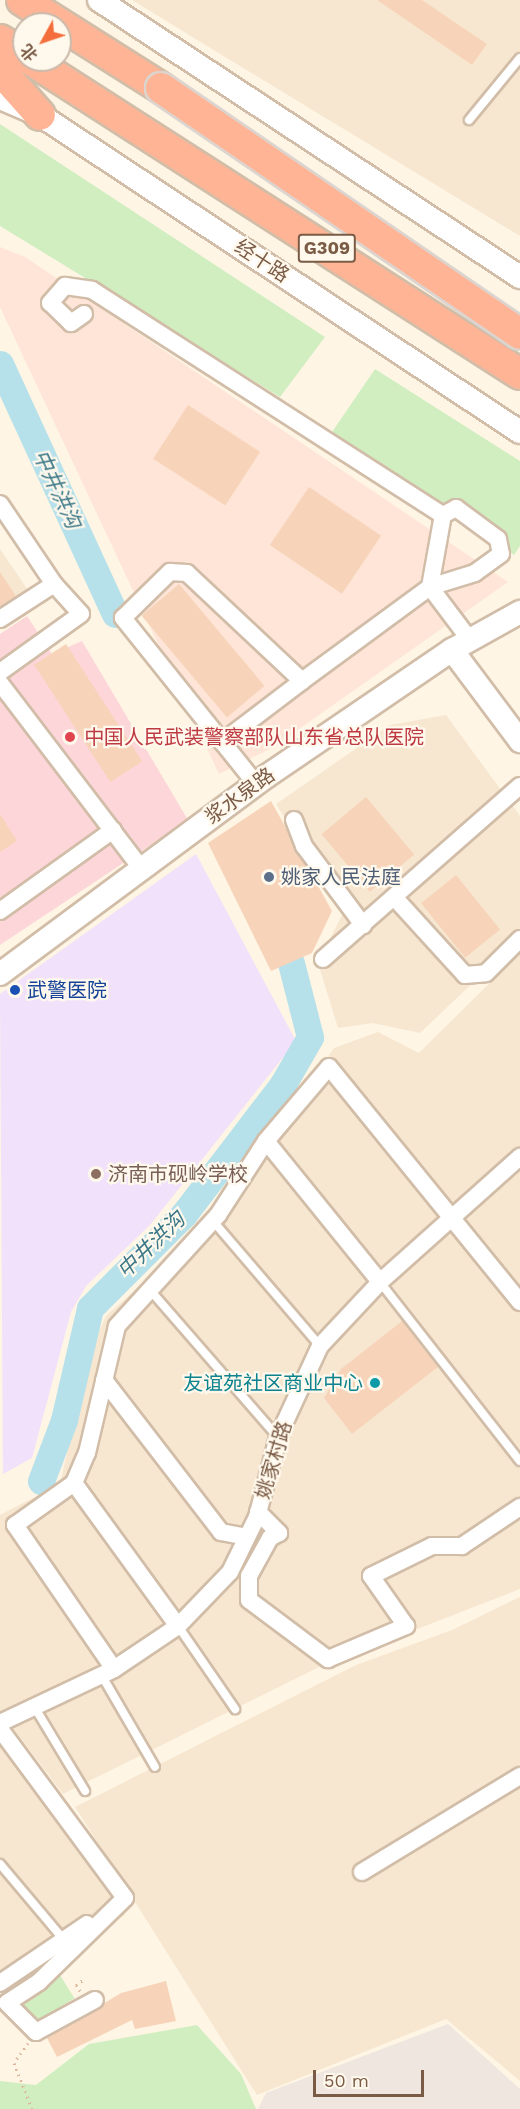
<!DOCTYPE html>
<meta charset="utf-8">
<style>
body{margin:0}
#map{position:relative;width:520px;height:2109px;overflow:hidden;background:#fef5e4;font-family:"Work Sans","Noto Sans SC",sans-serif}
div>[style]{position:absolute}
.residential>*{inset:0;background:#f7e7d1}
.commercial>*{inset:0;background:#ffe5d7}
.industrial>*{inset:0;background:#eee6df}
.education>*{inset:0;background:#f2e1fb}
.medical>*{inset:0;background:#fdd6d9}
.green>*{inset:0;background:#d1eec1;transform-origin:0 0}
.river>*{height:27px;margin:-13.5px;padding:0 13.5px;transform-origin:13.5px;border-radius:13.5px;background:#b6e0ea}
.building>*{inset:0;background:#f7d4b9;transform-origin:0 0}
.path>*{height:3px;margin-top:-1.5px;transform-origin:0;background:repeating-linear-gradient(90deg,#dcb79b 0 1.5px,transparent 0 6px)}
.roads{filter:drop-shadow(2px 0 #d1bda8) drop-shadow(-2px 0 #d1bda8) drop-shadow(0 2px #d1bda8) drop-shadow(0 -2px #d1bda8)}
.lane>*{height:8px;margin:-4px;padding:0 4px;transform-origin:4px;border-radius:4px;background:#fff}
.street>*{height:16px;margin:-8px;padding:0 8px;transform-origin:8px;border-radius:8px;background:#fff}
.secondary>*{height:22px;margin:-11px;padding:0 11px;transform-origin:11px;border-radius:11px;background:#fff}
.highway>*{height:30px;margin:-15px;padding:0 15px;transform-origin:15px;border-radius:15px;background:#ffb595}
.bridges{filter:drop-shadow(2px 0 #dcd4cf) drop-shadow(-2px 0 #dcd4cf) drop-shadow(0 2px #dcd4cf) drop-shadow(0 -2px #dcd4cf)}
.highway-bridge>*{height:30px;margin:-15px;padding:0 15px;transform-origin:15px;border-radius:15px;background:#ffb595}
.dots>*{width:16px;height:16px;translate:-50% -50%;box-sizing:border-box;border:3px solid #fff8ec;border-radius:50%}
span{translate:-50% -50%;white-space:nowrap;text-align:center;line-height:1.15;-webkit-text-stroke:4.5px #fff8ec;paint-order:stroke}
.shield-label span{padding:2px 4px;background:#fff8ec;border:2px solid;border-radius:4px;-webkit-text-stroke-width:0}
.shield-label{font-size:18px;color:#7a5b46;font-weight:700}
.street-label{font-size:20px;color:#7a5b46}
.health-label{font-size:20px;color:#be3a42}
.left{translate:0 -50%;text-align:left}
.service-label{font-size:20px;color:#4e5e75}
.transit-label{font-size:20px;color:#164399}
.education-label{font-size:20px;color:#785e54}
.culture-label{font-size:20px;color:#0d838f}
.right{translate:-100% -50%;text-align:right}
.water-label{font-size:21px;color:#3b7888;font-style:italic}
.north{position:absolute;left:12px;top:12px;width:60px;height:60px;box-sizing:border-box;background:#fff8ec;border:2px solid #cab9aa;border-radius:50%;rotate:230deg;font-size:16px;font-weight:700;line-height:24px;text-align:center;color:#7a5b46}
.north::after{content:'';display:block;margin:auto;width:21px;height:27px;background:#f46e3d;clip-path:polygon(50% 0,100% 100%,50% 72%,0 100%)}
.scale{position:absolute;left:313px;top:2070px;width:111px;height:27px;box-sizing:border-box;border:3px solid #7a5b46;border-top:0;padding-left:8px;font-size:18px;line-height:21px;white-space:nowrap;color:#7a5b46;-webkit-text-stroke:4px #fff8ec;paint-order:stroke}
</style>
<div id="map">
<div class="residential">
<div style="clip-path:polygon(132px 0,520px 0,520px 236px,225px 57px)"></div>
<div style="clip-path:polygon(0 549px,34px 599px,0 622px)"></div>
<div style="clip-path:polygon(446px 715px,520px 816px,520px 938px,420px 1033px,373px 1023px,338px 1028px,318px 963px,343px 913px,276px 804px,390px 725px)"></div>
<div style="clip-path:polygon(520px 953px,520px 1589px,317px 1668px,63px 1794px,0 1711px,0 1515px,60px 1484px,89px 1354px,106px 1316px,204px 1228px,334px 1048px,378px 1032px,419px 1053px)"></div>
<div style="clip-path:polygon(520px 1597px,520px 2081px,446px 2019px,257px 2095px,75px 1807px,356px 1665px,452px 1630px)"></div>
<div style="clip-path:polygon(0 1743px,125px 1915px,0 1992px)"></div>
</div>
<div class="commercial">
<div style="clip-path:polygon(0 247px,25px 257px,508px 582px,272px 748px,219px 774px,0 307px)"></div>
</div>
<div class="industrial">
<div style="clip-path:polygon(448px 2024px,520px 2089px,520px 2109px,258px 2109px,266px 2093px)"></div>
</div>
<div class="education">
<div style="clip-path:polygon(196px 854px,296px 1041px,150px 1225px,86px 1286px,71px 1312px,32px 1458px,3px 1474px,0 994px)"></div>
</div>
<div class="medical">
<div style="clip-path:polygon(27px 616px,52px 654px,82px 641px,188px 820px,0 945px,0 634px)"></div>
</div>
<div class="green">
<div style="clip-path:polygon(0 124px,325px 337px,280px 397px,0 226px)"></div>
<div style="clip-path:polygon(375px 369px,520px 461px,520px 546px,514px 555px,332px 432px)"></div>
<div style="left:58px;top:1972px;width:31px;height:50px;rotate:58deg"></div>
<div style="clip-path:polygon(197px 2025px,241px 2074px,256px 2109px,0 2109px,0 2081px,36px 2085px,89px 2044px)"></div>
</div>
<div class="river">
<div style="left:0;top:364px;width:275px;rotate:65.3deg"></div>
<div style="left:41px;top:1481px;width:65px;rotate:-69.3deg"></div>
<div style="left:64px;top:1420px;width:115px;rotate:-76.9deg"></div>
<div style="left:90px;top:1308px;width:133px;rotate:-45deg"></div>
<div style="left:184px;top:1214px;width:163px;rotate:-52.7deg"></div>
<div style="left:283px;top:1084px;width:54px;rotate:-60.1deg"></div>
<div style="left:310px;top:1037px;width:76px;rotate:-104.4deg"></div>
</div>
<div class="building">
<div style="clip-path:polygon(377px 0,422px 0,487px 44px,472px 65px)"></div>
<div style="left:188px;top:405px;width:86px;height:64px;rotate:33deg"></div>
<div style="left:309px;top:487px;width:87px;height:70px;rotate:34deg"></div>
<div style="clip-path:polygon(0 572px,16px 596px,0 606px)"></div>
<div style="left:179px;top:584px;width:133px;height:49px;rotate:50deg"></div>
<div style="left:66px;top:644px;width:140px;height:38px;rotate:57deg"></div>
<div style="left:366px;top:797px;width:75px;height:58px;rotate:50deg"></div>
<div style="clip-path:polygon(271px 801px,332px 911px,312px 953px,271px 971px,208px 843px)"></div>
<div style="clip-path:polygon(0 814px,17px 841px,0 852px)"></div>
<div style="left:456px;top:875px;width:70px;height:45px;rotate:51deg"></div>
<div style="clip-path:polygon(402px 1321px,438px 1367px,352px 1434px,324px 1398px,341px 1369px)"></div>
<div style="clip-path:polygon(166px 1981px,176px 2021px,135px 2029px,132px 2020px,57px 2057px,47px 2038px,121px 1993px)"></div>
</div>
<div class="path">
<div style="left:80px;top:1991px;width:7px;rotate:-124deg"></div>
<div style="left:76px;top:1985px;width:9px;rotate:-36deg"></div>
<div style="left:28px;top:2043px;width:24px;rotate:125deg"></div>
<div style="left:14px;top:2063px;width:49px;rotate:68.6deg"></div>
</div>
<div class="roads">
<div class="lane">
<div style="left:469px;top:120px;width:80px;rotate:-50.6deg"></div>
<div style="left:213px;top:1221px;width:165px;rotate:49.4deg"></div>
<div style="left:380px;top:1282px;width:227px;rotate:52deg"></div>
<div style="left:150px;top:1290px;width:195px;rotate:49deg"></div>
<div style="left:178px;top:1626px;width:101px;rotate:55.5deg"></div>
<div style="left:102px;top:1676px;width:105px;rotate:59.8deg"></div>
<div style="left:35px;top:1708px;width:97px;rotate:58.9deg"></div>
<div style="left:0;top:1864px;width:99px;rotate:49.9deg"></div>
</div>
<div class="street">
<div style="left:84px;top:314px;width:16px;rotate:145deg"></div>
<div style="left:71px;top:323px;width:29px;rotate:-136deg"></div>
<div style="left:50px;top:303px;width:23px;rotate:-49deg"></div>
<div style="left:65px;top:286px;width:27px;rotate:8deg"></div>
<div style="left:92px;top:290px;width:417px;rotate:32.7deg"></div>
<div style="left:0;top:504px;width:97px;rotate:56deg"></div>
<div style="left:0;top:619px;width:64px;rotate:-32.9deg"></div>
<div style="left:54px;top:584px;width:40px;rotate:48deg"></div>
<div style="left:81px;top:614px;width:100px;rotate:144.4deg"></div>
<div style="left:0;top:683px;width:233px;rotate:52.7deg"></div>
<div style="left:222px;top:742px;width:101px;rotate:-37.3deg"></div>
<div style="left:256px;top:784px;width:213px;rotate:-128.7deg"></div>
<div style="left:123px;top:618px;width:66px;rotate:-44.4deg"></div>
<div style="left:170px;top:572px;width:17px;rotate:3deg"></div>
<div style="left:187px;top:573px;width:158px;rotate:43.2deg"></div>
<div style="left:302px;top:681px;width:159px;rotate:-36.3deg"></div>
<div style="left:430px;top:587px;width:73px;rotate:-79.8deg"></div>
<div style="left:443px;top:515px;width:15px;rotate:-28deg"></div>
<div style="left:456px;top:508px;width:52px;rotate:36.4deg"></div>
<div style="left:498px;top:539px;width:15px;rotate:79deg"></div>
<div style="left:501px;top:554px;width:32px;rotate:144deg"></div>
<div style="left:475px;top:573px;width:47px;rotate:162.7deg"></div>
<div style="left:430px;top:587px;width:66px;rotate:53deg"></div>
<div style="left:294px;top:820px;width:28px;rotate:69deg"></div>
<div style="left:304px;top:846px;width:99px;rotate:53.2deg"></div>
<div style="left:394px;top:897px;width:105px;rotate:47.7deg"></div>
<div style="left:465px;top:975px;width:21px;rotate:-5deg"></div>
<div style="left:486px;top:973px;width:48px;rotate:-45deg"></div>
<div style="left:0;top:911px;width:139px;rotate:-35.6deg"></div>
<div style="left:323px;top:959px;width:262px;rotate:-41.3deg"></div>
<div style="left:266px;top:1141px;width:97px;rotate:-49.6deg"></div>
<div style="left:329px;top:1067px;width:303px;rotate:50.9deg"></div>
<div style="left:104px;top:1380px;width:192px;rotate:52.4deg"></div>
<div style="left:221px;top:1532px;width:26px;rotate:11deg"></div>
<div style="left:74px;top:1483px;width:177px;rotate:54deg"></div>
<div style="left:258px;top:1512px;width:30px;rotate:45deg"></div>
<div style="left:279px;top:1533px;width:10px;rotate:151deg"></div>
<div style="left:270px;top:1538px;width:43px;rotate:118.9deg"></div>
<div style="left:249px;top:1576px;width:24px;rotate:90deg"></div>
<div style="left:249px;top:1600px;width:99px;rotate:36.8deg"></div>
<div style="left:328px;top:1659px;width:85px;rotate:-22.9deg"></div>
<div style="left:406px;top:1626px;width:61px;rotate:-125deg"></div>
<div style="left:371px;top:1576px;width:68px;rotate:-26.2deg"></div>
<div style="left:432px;top:1546px;width:30px"></div>
<div style="left:462px;top:1546px;width:70px;rotate:-33.9deg"></div>
<div style="left:114px;top:1669px;width:175px;rotate:-124.5deg"></div>
<div style="left:15px;top:1525px;width:72px;rotate:-35.4deg"></div>
<div style="left:74px;top:1483px;width:33px;rotate:-67deg"></div>
<div style="left:87px;top:1453px;width:130px;rotate:-76.7deg"></div>
<div style="left:117px;top:1326px;width:150px;rotate:-47.7deg"></div>
<div style="left:218px;top:1215px;width:88px;rotate:-57deg"></div>
<div style="left:266px;top:1141px;width:181px;rotate:51deg"></div>
<div style="left:0;top:1723px;width:126px;rotate:-25.3deg"></div>
<div style="left:114px;top:1669px;width:77px;rotate:-33.9deg"></div>
<div style="left:178px;top:1626px;width:75px;rotate:-46.1deg"></div>
<div style="left:230px;top:1572px;width:61px;rotate:-63.9deg"></div>
<div style="left:257px;top:1517px;width:83px;rotate:-75.3deg"></div>
<div style="left:278px;top:1437px;width:100px;rotate:-65.2deg"></div>
<div style="left:320px;top:1346px;width:88px;rotate:-46.8deg"></div>
<div style="left:380px;top:1282px;width:188px;rotate:-41.8deg"></div>
<div style="left:0;top:1729px;width:210px;rotate:53.5deg"></div>
<div style="left:125px;top:1898px;width:120px;rotate:135.7deg"></div>
<div style="left:39px;top:1982px;width:38px;rotate:147deg"></div>
<div style="left:7px;top:2003px;width:41px;rotate:45deg"></div>
<div style="left:36px;top:2032px;width:67px;rotate:-28.5deg"></div>
<div style="left:362px;top:1872px;width:185px;rotate:-31.3deg"></div>
<div style="left:0;top:1983px;width:105px;rotate:-34.1deg"></div>
</div>
<div class="secondary">
<div style="left:99px;top:0;width:504px;rotate:33.34deg"></div>
<div style="left:0;top:98px;width:43px;rotate:23deg"></div>
<div style="left:40px;top:115px;width:575px;rotate:33.44deg"></div>
<div style="left:452px;top:650px;width:114px;rotate:53.2deg"></div>
<div style="left:0;top:974px;width:332px;rotate:-36.6deg"></div>
<div style="left:267px;top:776px;width:224px;rotate:-34.3deg"></div>
<div style="left:452px;top:650px;width:78px;rotate:-29.2deg"></div>
</div>
<div class="highway">
<div style="left:22px;top:0;width:165px;rotate:32.3deg"></div>
<div style="left:0;top:40px;width:28px;rotate:32deg"></div>
<div style="left:31px;top:60px;width:581px;rotate:32.71deg"></div>
<div style="left:0;top:70px;width:60px;rotate:48.4deg"></div>
</div>
</div>
<div class="bridges">
<div class="highway-bridge">
<div style="left:161px;top:88px;width:435px;rotate:34.4deg"></div>
</div>
</div>
<div class="dots">
<div style="left:70px;top:737px;background:#e0444e"></div>
<div style="left:269px;top:877px;background:#5c6f8a"></div>
<div style="left:15px;top:990px;background:#1a4fb4"></div>
<div style="left:96px;top:1174px;background:#8d6e63"></div>
<div style="left:375px;top:1383px;background:#0f9aa8"></div>
</div>
<div class="shield-label">
<span style="left:327px;top:248px">G309</span>
</div>
<div class="street-label">
<span style="left:262px;top:261px;rotate:33deg">经十路</span>
<span style="left:240px;top:796px;rotate:-36deg">浆水泉路</span>
<span style="left:274px;top:1460px;rotate:-73deg">姚家村路</span>
</div>
<div class="health-label">
<span class="left" style="left:84px;top:737px">中国人民武装警察部队山东省总队医院</span>
</div>
<div class="service-label">
<span class="left" style="left:281px;top:877px">姚家人民法庭</span>
</div>
<div class="transit-label">
<span class="left" style="left:27px;top:990px">武警医院</span>
</div>
<div class="education-label">
<span class="left" style="left:108px;top:1174px">济南市砚岭学校</span>
</div>
<div class="culture-label">
<span class="right" style="left:363px;top:1383px">友谊苑社区商业中心</span>
</div>
<div class="water-label">
<span style="left:57px;top:489px;rotate:65deg">中井洪沟</span>
<span style="left:151px;top:1245px;rotate:-44deg">中井洪沟</span>
</div>
<div class="north">北</div>
<div class="scale">50 m</div>
</div>
